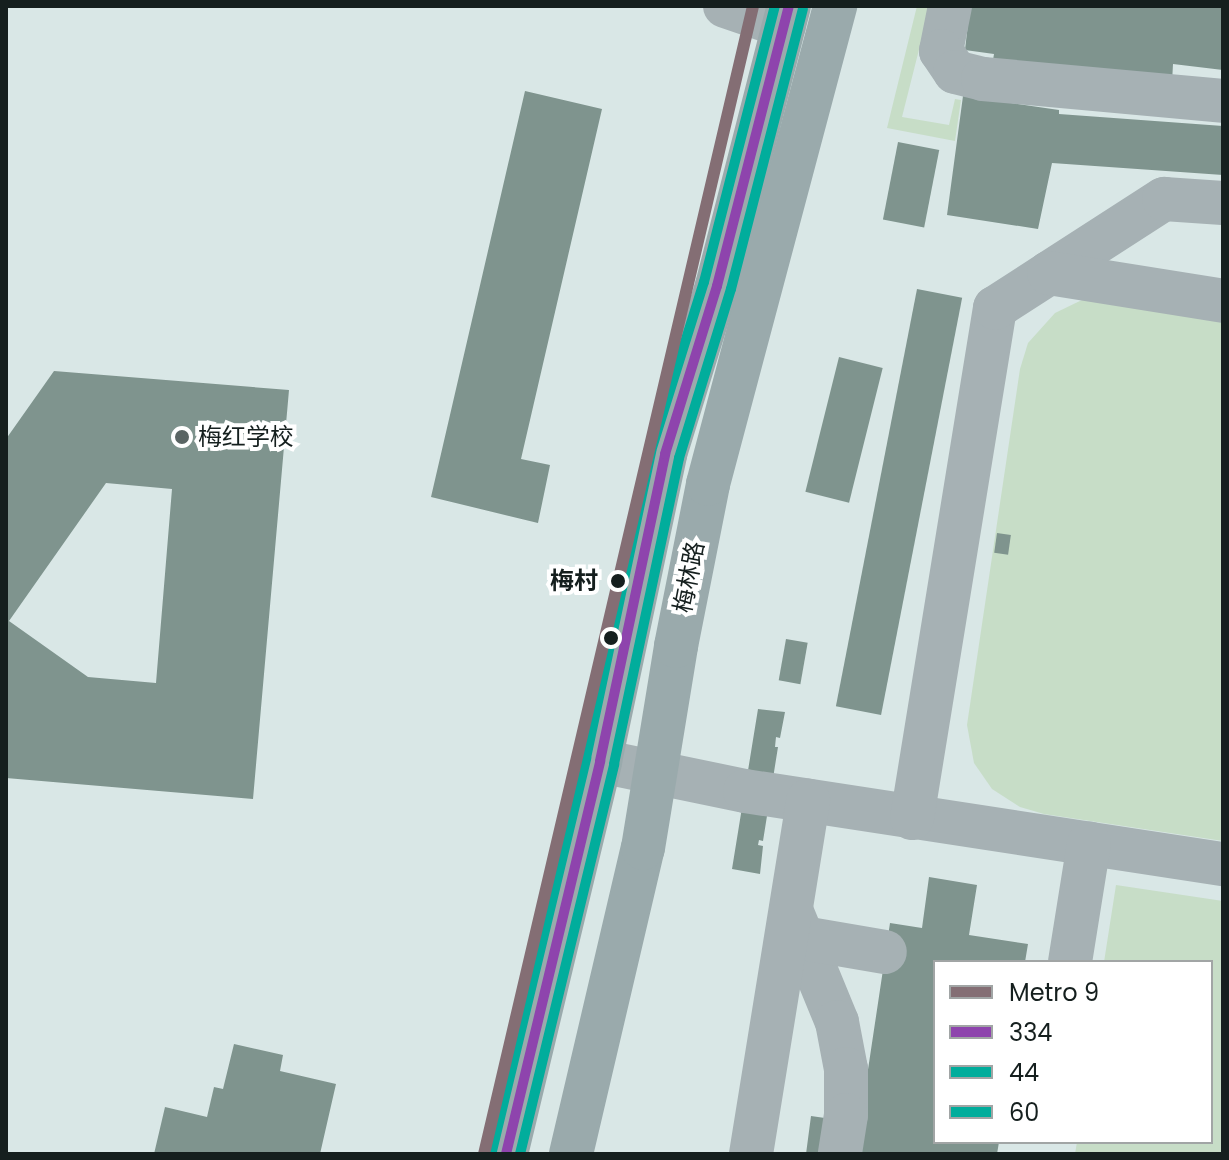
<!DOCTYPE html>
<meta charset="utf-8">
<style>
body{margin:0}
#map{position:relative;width:1229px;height:1160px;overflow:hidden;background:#d9e7e6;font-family:Poppins,"Noto Sans SC",sans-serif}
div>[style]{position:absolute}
.green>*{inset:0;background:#c7ddc7}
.building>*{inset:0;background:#7f948e;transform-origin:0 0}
.minor>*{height:44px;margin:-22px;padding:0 22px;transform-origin:22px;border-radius:22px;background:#a6b1b4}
.major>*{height:44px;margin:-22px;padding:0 22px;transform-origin:22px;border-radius:22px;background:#9aaaac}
.bus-1>*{height:10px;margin:-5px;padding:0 5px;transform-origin:5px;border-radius:5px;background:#8e44ad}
.bus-2>*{height:10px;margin:-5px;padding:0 5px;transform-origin:5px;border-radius:5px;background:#01ad9c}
.bus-3>*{height:10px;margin:-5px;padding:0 5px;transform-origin:5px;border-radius:5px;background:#01ad9c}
.metro-1>*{height:12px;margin:-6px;padding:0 6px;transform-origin:6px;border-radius:6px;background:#846e74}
.dots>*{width:22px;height:22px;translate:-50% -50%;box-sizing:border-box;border:4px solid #fff;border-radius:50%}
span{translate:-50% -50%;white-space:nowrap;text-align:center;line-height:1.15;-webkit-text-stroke:8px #fff;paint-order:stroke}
.poi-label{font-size:24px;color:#151f1e}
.left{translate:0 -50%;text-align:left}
.street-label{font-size:24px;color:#151f1e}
.stop-label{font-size:24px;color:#151f1e;font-weight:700}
.right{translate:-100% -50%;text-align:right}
.frame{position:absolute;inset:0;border:8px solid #151f1e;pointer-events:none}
.legend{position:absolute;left:933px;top:960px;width:280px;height:184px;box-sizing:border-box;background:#fff;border:2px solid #a1a5a5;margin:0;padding:10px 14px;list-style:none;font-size:24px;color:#151f1e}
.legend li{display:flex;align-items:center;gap:16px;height:40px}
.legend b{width:40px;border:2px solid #a1a5a5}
</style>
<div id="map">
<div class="green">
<div style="clip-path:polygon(917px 6px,930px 6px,902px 117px,949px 125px,955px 99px,961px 100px,955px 141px,887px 128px)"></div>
<div style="clip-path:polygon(1084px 299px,1223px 313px,1223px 841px,1044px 814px,1020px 807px,992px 789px,974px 763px,967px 725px,1020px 369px,1028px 343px,1055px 313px)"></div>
<div style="clip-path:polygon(1116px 885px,1223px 901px,1223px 1154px,1075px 1154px,1077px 1142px,1211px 1142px,1211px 962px,1104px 962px)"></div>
</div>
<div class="building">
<div style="clip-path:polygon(970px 6px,1223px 6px,1223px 70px,1173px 64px,1172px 83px,993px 60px,994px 54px,965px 50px)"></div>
<div style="clip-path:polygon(525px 91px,602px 109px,521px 459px,550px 465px,538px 523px,431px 497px)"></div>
<div style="clip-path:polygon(963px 96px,1059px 110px,1059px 114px,1223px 126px,1223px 175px,1052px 163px,1038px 229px,947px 215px)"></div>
<div style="left:898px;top:142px;width:42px;height:79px;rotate:11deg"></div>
<div style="left:917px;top:289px;width:46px;height:425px;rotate:11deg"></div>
<div style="left:839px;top:357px;width:45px;height:139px;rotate:14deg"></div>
<div style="clip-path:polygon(evenodd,54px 371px,289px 390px,253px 799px,6px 778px,6px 439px,54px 371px,106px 483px,172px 489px,156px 683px,88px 677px,9px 621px,106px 483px)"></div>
<div style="left:997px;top:533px;width:14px;height:20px;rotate:8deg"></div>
<div style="left:786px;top:639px;width:22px;height:42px;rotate:10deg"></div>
<div style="clip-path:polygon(758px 709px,785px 712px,780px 738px,776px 737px,775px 747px,778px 747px,763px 841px,759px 840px,758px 845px,763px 846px,760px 874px,732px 869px)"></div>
<div style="clip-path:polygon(929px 877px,977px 885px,969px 935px,1028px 944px,1025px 962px,935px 962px,935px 1142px,999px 1142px,997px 1154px,806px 1154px,811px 1116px,860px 1123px,890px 923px,922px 928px)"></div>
<div style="clip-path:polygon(234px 1044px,283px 1055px,280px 1071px,336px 1084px,320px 1154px,154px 1154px,165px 1107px,207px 1117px,214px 1087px,223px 1089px)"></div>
</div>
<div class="minor">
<div style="left:725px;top:6px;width:62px;rotate:18.7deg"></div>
<div style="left:950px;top:6px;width:46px;rotate:101.3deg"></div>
<div style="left:941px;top:51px;width:25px;rotate:56deg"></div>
<div style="left:955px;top:72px;width:29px;rotate:14deg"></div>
<div style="left:983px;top:79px;width:241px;rotate:5.2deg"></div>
<div style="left:1049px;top:273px;width:137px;rotate:-32.8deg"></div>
<div style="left:1164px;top:199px;width:59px;rotate:3.9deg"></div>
<div style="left:600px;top:761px;width:148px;rotate:11.7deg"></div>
<div style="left:745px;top:791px;width:484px;rotate:8.7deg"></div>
<div style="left:912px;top:818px;width:517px;rotate:-80.76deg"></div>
<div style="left:995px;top:308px;width:64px;rotate:-32.9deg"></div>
<div style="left:1049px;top:273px;width:176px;rotate:9.1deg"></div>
<div style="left:791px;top:910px;width:121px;rotate:67.7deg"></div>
<div style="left:837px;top:1022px;width:48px;rotate:79.2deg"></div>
<div style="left:846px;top:1069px;width:46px;rotate:90deg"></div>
<div style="left:846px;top:1115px;width:39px;rotate:99deg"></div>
<div style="left:803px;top:938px;width:83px;rotate:9.7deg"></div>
<div style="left:1070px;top:962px;width:120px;rotate:-80.9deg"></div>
<div style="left:751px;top:1154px;width:358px;rotate:-80.8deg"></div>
</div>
<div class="major">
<div style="left:506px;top:1154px;width:404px;rotate:-76.5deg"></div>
<div style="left:600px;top:761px;width:314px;rotate:-78deg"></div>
<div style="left:665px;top:454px;width:176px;rotate:-72.8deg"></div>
<div style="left:717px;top:286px;width:289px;rotate:-75.6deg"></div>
<div style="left:571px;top:1154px;width:314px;rotate:-76.8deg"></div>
<div style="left:643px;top:848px;width:205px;rotate:-80.7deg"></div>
<div style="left:676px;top:646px;width:165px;rotate:-78.8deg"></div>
<div style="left:708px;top:484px;width:495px;rotate:-75.1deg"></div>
</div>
<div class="bus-1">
<div style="left:506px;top:1154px;width:404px;rotate:-76.5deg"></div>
<div style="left:600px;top:761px;width:314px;rotate:-78deg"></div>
<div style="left:665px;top:454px;width:176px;rotate:-72.8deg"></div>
<div style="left:717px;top:286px;width:289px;rotate:-75.6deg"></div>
</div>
<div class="bus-2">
<div style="left:520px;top:1154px;width:401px;rotate:-76.4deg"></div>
<div style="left:614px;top:764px;width:313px;rotate:-78deg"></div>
<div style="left:679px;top:458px;width:177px;rotate:-72.9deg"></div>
<div style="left:731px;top:289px;width:289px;rotate:-75.6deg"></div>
</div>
<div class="bus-3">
<div style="left:492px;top:1151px;width:404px;rotate:-76.5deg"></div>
<div style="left:586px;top:758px;width:314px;rotate:-78deg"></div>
<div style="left:651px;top:451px;width:177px;rotate:-72.6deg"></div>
<div style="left:704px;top:282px;width:285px;rotate:-75.6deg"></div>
</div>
<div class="metro-1">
<div style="left:484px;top:1154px;width:1179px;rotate:-76.81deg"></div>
</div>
<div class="dots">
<div style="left:182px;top:437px;background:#5a6564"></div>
<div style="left:618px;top:581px;background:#151f1e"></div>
<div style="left:611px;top:638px;background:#151f1e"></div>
</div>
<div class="poi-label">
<span class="left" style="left:198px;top:437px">梅红学校</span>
</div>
<div class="street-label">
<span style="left:689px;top:577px;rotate:-79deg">梅林路</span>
</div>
<div class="stop-label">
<span class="right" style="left:598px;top:581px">梅村</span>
</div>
<div class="frame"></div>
<ul class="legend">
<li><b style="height:10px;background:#846e74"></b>Metro 9</li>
<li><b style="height:10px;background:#8e44ad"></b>334</li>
<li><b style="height:10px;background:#01ad9c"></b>44</li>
<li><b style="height:10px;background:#01ad9c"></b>60</li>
</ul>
</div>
